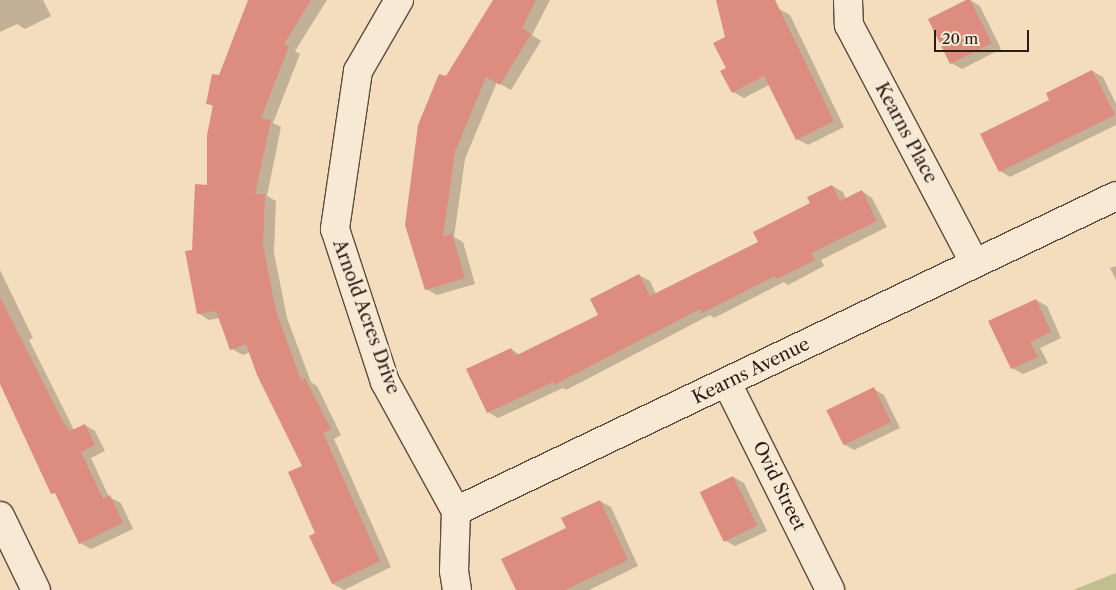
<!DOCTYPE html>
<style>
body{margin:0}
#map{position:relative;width:1116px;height:590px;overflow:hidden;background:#f3ddbd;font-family:"Libre Caslon Text",serif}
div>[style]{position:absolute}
.green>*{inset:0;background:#c1bf8d}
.shadow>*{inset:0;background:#0003}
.building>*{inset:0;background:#dd8d80;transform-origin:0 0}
.roads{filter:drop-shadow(1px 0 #5c4c3f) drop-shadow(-1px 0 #5c4c3f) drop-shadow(0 1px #5c4c3f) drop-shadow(0 -1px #5c4c3f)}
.minor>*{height:28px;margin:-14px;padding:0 14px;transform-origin:14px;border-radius:14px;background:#f7e9d4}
span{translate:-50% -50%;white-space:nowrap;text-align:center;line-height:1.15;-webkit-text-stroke:5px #f7e9d4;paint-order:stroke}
.street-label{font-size:18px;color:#2a1b15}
.scale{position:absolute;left:934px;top:30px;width:95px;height:22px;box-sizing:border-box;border:2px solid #2a1b15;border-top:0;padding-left:6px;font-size:15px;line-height:18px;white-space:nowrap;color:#2a1b15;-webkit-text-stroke:4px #f7e9d4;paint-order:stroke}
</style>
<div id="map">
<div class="green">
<div style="clip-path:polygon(1116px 573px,1116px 590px,1073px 590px)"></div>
</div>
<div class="shadow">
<div style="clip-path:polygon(0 0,43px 0,51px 16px,25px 29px,17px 24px,0 32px)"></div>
<div style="clip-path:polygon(258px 0,327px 0,295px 51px,300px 54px,273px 123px,281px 127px,267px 196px,276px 201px,274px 253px,287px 318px,311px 382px,317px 386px,341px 435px,334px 439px,391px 567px,344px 590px,333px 584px,317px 534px,304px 466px,250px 352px,243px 355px,232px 349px,220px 318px,209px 320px,198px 313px,194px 251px,209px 186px,214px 107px,207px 103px)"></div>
<div style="clip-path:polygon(494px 0,550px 0,532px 35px,541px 41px,511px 90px,497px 82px,465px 159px,454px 237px,463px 242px,475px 284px,437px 295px,426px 289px,447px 78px)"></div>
<div style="clip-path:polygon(718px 0,773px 0,776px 11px,779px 9px,790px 15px,844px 127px,808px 145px,797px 139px,769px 85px,744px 98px,733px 92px,727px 37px)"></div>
<div style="clip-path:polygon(970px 0,980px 6px,1001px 49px,962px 69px,951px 63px)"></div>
<div style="clip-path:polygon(1092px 71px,1103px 77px,1116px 104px,1116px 125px,1010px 177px,1000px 171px,1051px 101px)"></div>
<div style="clip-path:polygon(832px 186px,843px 192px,846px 199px,862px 191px,872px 198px,887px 227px,821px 260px,824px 266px,788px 285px,784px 282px,714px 318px,710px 315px,566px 390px,563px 388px,498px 418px,488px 412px,511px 349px,520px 355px,600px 315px,639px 275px,650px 281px,656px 294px,759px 242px)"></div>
<div style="clip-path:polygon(1116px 266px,1116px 280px,1110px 268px)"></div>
<div style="clip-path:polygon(0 270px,33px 338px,29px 340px,74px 430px,85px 425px,95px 431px,105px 451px,91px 458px,109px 497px,121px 503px,133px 529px,91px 549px,80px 543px,0 380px)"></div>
<div style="clip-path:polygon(1036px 300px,1047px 306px,1061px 338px,1040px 348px,1048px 363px,1023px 374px,1012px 368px)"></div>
<div style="clip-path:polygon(873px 389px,884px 395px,900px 428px,854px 450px,843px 444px)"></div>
<div style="clip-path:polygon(733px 477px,744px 483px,767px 531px,735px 546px,724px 540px)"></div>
<div style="clip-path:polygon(600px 501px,611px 507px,638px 566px,589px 590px,517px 590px,567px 529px)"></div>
</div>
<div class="building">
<div style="clip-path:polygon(248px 0,311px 0,284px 44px,289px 46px,261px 118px,271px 120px,255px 194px,265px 194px,263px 245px,276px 311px,301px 380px,305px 378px,331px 429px,323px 433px,380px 561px,332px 584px,309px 536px,315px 533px,288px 472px,302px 466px,257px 375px,246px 344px,230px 350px,216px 311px,197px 314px,185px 251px,192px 250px,195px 184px,207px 185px,207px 135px,213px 105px,206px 104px,212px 74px,219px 75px)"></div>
<div style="clip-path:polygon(493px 0,536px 0,522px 28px,531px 34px,500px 85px,486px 77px,455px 152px,443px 237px,452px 234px,465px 278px,425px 290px,405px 225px,418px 125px,439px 74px,446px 76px)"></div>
<div style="clip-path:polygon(716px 0,775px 0,834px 121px,796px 140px,764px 76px,732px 93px,720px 71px,726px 68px,713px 43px,725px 37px)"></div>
<div style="clip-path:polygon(966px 0,970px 0,992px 43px,950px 64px,928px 19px)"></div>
<div style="clip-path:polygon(1092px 70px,1115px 115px,999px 172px,980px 134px,1049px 100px,1046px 93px)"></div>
<div style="clip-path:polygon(832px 185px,840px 201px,862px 190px,877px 221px,811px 253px,815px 260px,777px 279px,775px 276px,702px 313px,700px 309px,554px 385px,553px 382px,487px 413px,466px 369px,511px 348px,515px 356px,598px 315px,590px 299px,639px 274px,650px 296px,758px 242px,753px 232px,810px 203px,807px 197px)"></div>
<div style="clip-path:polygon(0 297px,63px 422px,70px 431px,85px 424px,95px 445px,81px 452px,103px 499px,110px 495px,123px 523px,79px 544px,55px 493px,51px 494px,0 384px)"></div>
<div style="clip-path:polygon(1036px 299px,1051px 332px,1030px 342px,1038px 357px,1011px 369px,988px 321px)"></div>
<div style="left:874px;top:387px;width:39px;height:53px;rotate:64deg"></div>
<div style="left:733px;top:476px;width:55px;height:37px;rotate:64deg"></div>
<div style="clip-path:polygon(600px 500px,628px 560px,565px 590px,516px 590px,501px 559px,566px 528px,561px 518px)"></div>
</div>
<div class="roads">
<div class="minor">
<div style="left:399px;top:0;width:82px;rotate:120deg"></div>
<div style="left:358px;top:71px;width:160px;rotate:98.3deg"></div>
<div style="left:335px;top:229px;width:161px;rotate:71.9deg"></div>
<div style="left:385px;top:382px;width:147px;rotate:61.2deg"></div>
<div style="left:848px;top:0;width:25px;rotate:88deg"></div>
<div style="left:849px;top:25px;width:268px;rotate:62.2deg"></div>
<div style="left:727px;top:383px;width:231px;rotate:63.5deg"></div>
<div style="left:456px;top:511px;width:731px;rotate:-25.51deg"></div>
<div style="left:456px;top:511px;width:60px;rotate:91.9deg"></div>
<div style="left:454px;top:571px;width:19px;rotate:81deg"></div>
<div style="left:0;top:516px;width:82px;rotate:64.1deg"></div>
</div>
</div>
<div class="street-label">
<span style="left:906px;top:133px;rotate:62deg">Kearns Place</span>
<span style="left:366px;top:317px;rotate:70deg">Arnold Acres Drive</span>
<span style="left:751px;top:371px;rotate:-26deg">Kearns Avenue</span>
<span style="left:779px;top:486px;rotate:64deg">Ovid Street</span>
</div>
<div class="scale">20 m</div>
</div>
